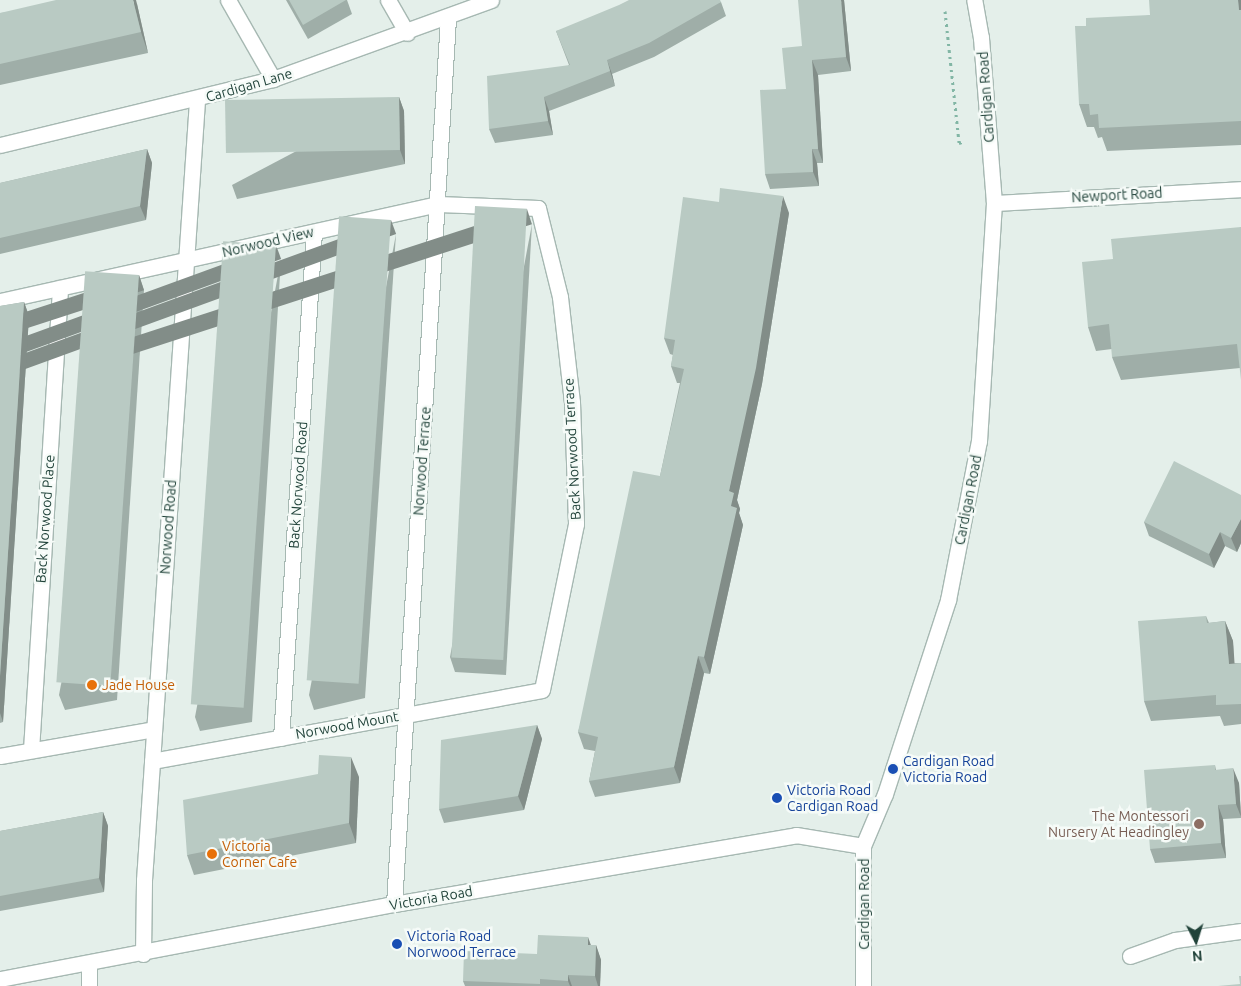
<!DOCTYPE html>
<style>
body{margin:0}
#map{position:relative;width:1241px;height:986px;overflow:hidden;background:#e4efea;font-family:Ubuntu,sans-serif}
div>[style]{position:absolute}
.path>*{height:3px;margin-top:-1.5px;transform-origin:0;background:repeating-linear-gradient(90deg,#82b6a5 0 2.5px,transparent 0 6.5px)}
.roads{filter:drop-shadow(1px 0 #a6b8b2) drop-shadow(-1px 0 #a6b8b2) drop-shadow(0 1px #a6b8b2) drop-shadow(0 -1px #a6b8b2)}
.lane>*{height:15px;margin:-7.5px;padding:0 7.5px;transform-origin:7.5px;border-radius:7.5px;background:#fff}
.street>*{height:15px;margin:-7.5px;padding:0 7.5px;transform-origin:7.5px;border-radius:7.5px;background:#fff}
.secondary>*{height:15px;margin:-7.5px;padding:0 7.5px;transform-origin:7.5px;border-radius:7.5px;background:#fff}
.wall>*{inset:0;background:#9faea8}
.shaded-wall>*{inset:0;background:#828d88;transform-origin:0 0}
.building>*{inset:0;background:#b9cac3;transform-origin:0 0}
.dots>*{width:14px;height:14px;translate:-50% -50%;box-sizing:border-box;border:2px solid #f6fbf8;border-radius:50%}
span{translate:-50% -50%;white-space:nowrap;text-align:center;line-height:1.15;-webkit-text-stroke:5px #f6fbf8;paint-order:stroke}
.street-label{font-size:14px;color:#21433a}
.food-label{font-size:14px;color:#c56008}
.left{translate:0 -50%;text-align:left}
.transit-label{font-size:14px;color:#164399}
.education-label{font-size:14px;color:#785e54}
.right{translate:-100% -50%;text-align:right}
.north{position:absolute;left:1171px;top:916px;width:50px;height:50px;-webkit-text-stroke:4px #f6fbf8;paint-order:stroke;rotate:175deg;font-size:14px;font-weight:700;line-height:20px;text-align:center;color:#21433a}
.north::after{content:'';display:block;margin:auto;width:18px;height:22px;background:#21433a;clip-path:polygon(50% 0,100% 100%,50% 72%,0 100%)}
</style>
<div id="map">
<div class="path">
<div style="left:945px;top:11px;width:133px;rotate:83.9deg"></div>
<div style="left:959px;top:143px;width:3px;rotate:-18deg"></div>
</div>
<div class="roads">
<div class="lane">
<div style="left:388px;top:0;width:38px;rotate:60deg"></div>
<div style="left:538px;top:208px;width:92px;rotate:76.1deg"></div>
<div style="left:560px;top:297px;width:106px;rotate:83.5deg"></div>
<div style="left:572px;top:402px;width:122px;rotate:88.1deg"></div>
<div style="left:576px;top:524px;width:169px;rotate:101.6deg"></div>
<div style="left:281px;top:738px;width:507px;rotate:-86.27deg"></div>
<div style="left:31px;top:750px;width:463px;rotate:-86.4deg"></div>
<div style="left:1130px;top:956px;width:48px;rotate:-19.6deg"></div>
<div style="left:1175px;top:940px;width:67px;rotate:-7.8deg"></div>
</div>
<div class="street">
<div style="left:228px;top:0;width:91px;rotate:60.3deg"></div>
<div style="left:0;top:145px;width:281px;rotate:-13.6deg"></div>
<div style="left:273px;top:79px;width:232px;rotate:-19.9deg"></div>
<div style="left:994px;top:203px;width:247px;rotate:-3.2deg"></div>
<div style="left:0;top:301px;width:449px;rotate:-12.5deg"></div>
<div style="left:438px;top:204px;width:100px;rotate:2.3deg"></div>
<div style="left:0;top:756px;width:156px;rotate:-9.9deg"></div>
<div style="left:152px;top:761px;width:396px;rotate:-10.3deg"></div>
<div style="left:394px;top:904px;width:888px;rotate:-86.51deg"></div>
<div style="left:143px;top:954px;width:74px;rotate:-89.2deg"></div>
<div style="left:144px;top:880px;width:782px;rotate:-86.11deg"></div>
<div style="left:89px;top:963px;width:23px;rotate:90deg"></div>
</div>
<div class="secondary">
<div style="left:0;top:979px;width:401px;rotate:-10.8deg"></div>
<div style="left:394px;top:904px;width:408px;rotate:-9.7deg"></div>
<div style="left:796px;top:835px;width:68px;rotate:9.3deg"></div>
<div style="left:863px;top:986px;width:140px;rotate:-90deg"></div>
<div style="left:863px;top:846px;width:56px;rotate:-67.1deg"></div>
<div style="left:885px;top:794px;width:204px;rotate:-72deg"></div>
<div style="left:948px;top:600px;width:162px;rotate:-79deg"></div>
<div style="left:979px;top:441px;width:238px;rotate:-86.4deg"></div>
<div style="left:994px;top:203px;width:166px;rotate:-94.5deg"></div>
<div style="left:981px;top:38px;width:39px;rotate:-100deg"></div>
</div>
</div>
<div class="wall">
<div style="clip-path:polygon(286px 0,347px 0,352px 14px,308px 39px)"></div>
<div style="clip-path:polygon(844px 0,851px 71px,818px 75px,823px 163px,817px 163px,819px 186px,770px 189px,765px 174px,786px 89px,802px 46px)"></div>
<div style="clip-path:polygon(1241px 0,1241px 145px,1107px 151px,1102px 137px,1098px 138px,1094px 127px,1087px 127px,1079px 104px,1086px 26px)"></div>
<div style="clip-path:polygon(721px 2px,726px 16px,654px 57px,612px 74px,615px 86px,549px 111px,553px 135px,495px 143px,489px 129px,569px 65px,556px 31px)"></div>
<div style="clip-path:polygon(137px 4px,148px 53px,0 85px,0 13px)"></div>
<div style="clip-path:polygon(399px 97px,404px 111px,405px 164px,237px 199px,232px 185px)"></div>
<div style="clip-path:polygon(147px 149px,152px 163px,146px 220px,0 254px,0 183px)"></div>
<div style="clip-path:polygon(789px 213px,762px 384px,737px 500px,740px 509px,739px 513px,743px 525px,710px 674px,704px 673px,680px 783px,595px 797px,589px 781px,595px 751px,584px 749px,578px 732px,660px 476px,680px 383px,677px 383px,671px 366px,673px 355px,670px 354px,664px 338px)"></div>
<div style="clip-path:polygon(532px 224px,506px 675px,455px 672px,450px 657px)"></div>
<div style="clip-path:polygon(1241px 227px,1240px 368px,1121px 380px,1112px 357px,1112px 349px,1096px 351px,1088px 327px)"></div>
<div style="clip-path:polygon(396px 234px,365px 698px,314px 710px,309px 695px)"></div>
<div style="clip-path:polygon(281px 259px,252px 722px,200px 731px,195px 717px)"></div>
<div style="clip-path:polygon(139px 275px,144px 290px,117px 700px,65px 710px,59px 695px)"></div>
<div style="clip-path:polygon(24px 302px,29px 316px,3px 722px,0 723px,0 306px)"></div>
<div style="clip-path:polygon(1241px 495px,1241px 543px,1237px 552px,1225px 546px,1214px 568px,1149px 536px,1144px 522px)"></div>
<div style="clip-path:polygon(1206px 616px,1209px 623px,1225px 621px,1233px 641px,1234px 663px,1241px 663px,1241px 724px,1224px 726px,1220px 716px,1151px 721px,1144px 701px)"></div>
<div style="clip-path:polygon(537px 725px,542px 739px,524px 810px,444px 823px,439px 809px)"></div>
<div style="clip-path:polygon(1215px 765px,1216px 770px,1239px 783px,1241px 818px,1223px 819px,1226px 858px,1155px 863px,1150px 849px)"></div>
<div style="clip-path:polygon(359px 777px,356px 843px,194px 875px,187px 855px)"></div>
<div style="clip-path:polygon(103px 812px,108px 826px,104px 892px,0 911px,0 831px)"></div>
<div style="clip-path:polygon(591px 945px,596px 945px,601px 960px,600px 986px,465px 986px,463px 981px,537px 954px)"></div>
</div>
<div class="shaded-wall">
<div style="clip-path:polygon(133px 0,136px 0,137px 4px,148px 53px,141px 32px)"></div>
<div style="clip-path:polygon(841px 0,844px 0,851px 71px,846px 57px)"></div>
<div style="clip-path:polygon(1238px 0,1241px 0,1241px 16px,1239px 10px)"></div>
<div style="clip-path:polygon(607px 60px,612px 74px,615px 86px,610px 71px)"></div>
<div style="clip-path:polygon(812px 60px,818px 75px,823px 163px,818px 149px)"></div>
<div style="clip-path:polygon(399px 97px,404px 111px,405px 164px,400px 150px)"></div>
<div style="clip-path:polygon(544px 97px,549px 111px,553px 135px,548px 121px)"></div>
<div style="clip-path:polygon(147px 149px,152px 163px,146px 220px,140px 206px)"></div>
<div style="clip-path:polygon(812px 149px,817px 163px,819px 186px,813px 172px)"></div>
<div style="clip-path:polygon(783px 196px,789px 213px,762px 384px,737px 500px,740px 509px,739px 513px,743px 525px,710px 674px,704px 657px,731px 506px,729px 491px)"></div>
<div style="left:527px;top:209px;width:16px;height:453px;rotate:72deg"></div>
<div style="left:391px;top:220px;width:15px;height:465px;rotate:70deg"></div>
<div style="left:276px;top:245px;width:15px;height:464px;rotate:70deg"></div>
<div style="left:139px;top:275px;width:16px;height:412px;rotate:72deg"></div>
<div style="clip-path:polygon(24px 302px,29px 316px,3px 722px,0 713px,0 676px)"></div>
<div style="clip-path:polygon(1241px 519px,1241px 543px,1237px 552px,1231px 538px)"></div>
<div style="clip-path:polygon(1220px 532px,1225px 546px,1214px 568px,1209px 554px)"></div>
<div style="clip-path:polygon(1225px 621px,1233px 641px,1236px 684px,1229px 664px)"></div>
<div style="clip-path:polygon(698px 656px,704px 673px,680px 783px,674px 767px)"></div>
<div style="clip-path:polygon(537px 725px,542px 739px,524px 810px,518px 796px)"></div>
<div style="clip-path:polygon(351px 757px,359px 777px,356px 843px,349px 823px)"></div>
<div style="clip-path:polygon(1233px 768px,1239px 783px,1241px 817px,1236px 804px)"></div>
<div style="clip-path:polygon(1218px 805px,1223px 819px,1226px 858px,1221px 843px)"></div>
<div style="clip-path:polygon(103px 812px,108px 826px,104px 892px,99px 878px)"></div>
<div style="clip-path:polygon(588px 937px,593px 951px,588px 945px)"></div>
<div style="clip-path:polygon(596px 945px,601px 960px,600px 986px,598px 986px,595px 976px)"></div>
<div style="clip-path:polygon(568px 975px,572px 986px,570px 986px,568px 981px)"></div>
</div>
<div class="building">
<div style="clip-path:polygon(56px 0,133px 0,141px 32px,0 64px,0 13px)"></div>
<div style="clip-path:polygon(289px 0,346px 0,303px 25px)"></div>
<div style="clip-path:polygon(629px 0,720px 0,721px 2px,649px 43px,607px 60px,610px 71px,544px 97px,548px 121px,489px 129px,487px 76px,570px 65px,556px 31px,619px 5px)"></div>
<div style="clip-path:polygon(798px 0,841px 0,846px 57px,812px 60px,818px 149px,812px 149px,813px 172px,765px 174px,760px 90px,786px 89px,782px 48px,802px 46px)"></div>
<div style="clip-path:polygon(1149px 0,1238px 0,1239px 10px,1241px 10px,1241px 121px,1099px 128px,1098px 114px,1090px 115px,1089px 104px,1079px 104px,1075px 26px,1086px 26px,1086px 18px,1150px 15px)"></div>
<div style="left:399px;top:97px;width:53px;height:174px;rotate:89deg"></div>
<div style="clip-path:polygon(147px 149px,140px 206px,0 238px,0 183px)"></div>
<div style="clip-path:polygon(720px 188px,783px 196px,756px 368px,729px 491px,734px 493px,731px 506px,737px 508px,704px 657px,698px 656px,674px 767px,589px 781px,598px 737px,578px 732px,633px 471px,660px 476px,684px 369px,671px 366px,675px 340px,664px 338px,683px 197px,719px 202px)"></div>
<div style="left:475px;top:206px;width:52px;height:452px;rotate:3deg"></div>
<div style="left:391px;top:220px;width:465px;height:52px;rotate:94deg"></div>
<div style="clip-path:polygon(1241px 227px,1241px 380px,1237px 344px,1112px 357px,1109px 324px,1088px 327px,1082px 262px,1113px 259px,1111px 239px)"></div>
<div style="left:276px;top:245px;width:464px;height:53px;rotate:94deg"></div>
<div style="left:139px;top:275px;width:412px;height:54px;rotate:94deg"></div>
<div style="clip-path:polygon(24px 302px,18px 400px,0 676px,0 306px)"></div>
<div style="clip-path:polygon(1174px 461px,1241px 495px,1241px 519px,1231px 538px,1220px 532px,1209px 554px,1144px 522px)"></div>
<div style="clip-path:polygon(1206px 616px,1207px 623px,1225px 621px,1229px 664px,1241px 663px,1241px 704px,1216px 705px,1216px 695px,1144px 701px,1138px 621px)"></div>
<div style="clip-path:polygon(537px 725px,518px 796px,439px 809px,441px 740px)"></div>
<div style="clip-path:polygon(319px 755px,351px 757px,349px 823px,187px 855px,183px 800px,318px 774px)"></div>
<div style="clip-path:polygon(1215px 765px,1215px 770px,1233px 768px,1236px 804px,1218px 805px,1221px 843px,1150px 849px,1144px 770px)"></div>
<div style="clip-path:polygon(103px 812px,99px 878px,0 896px,0 831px)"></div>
<div style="clip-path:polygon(538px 935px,588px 937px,588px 945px,596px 945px,595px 976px,568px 975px,568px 981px,540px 979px,540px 984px,463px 981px,464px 951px,537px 954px)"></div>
<div style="clip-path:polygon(1239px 976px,1241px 976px,1241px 986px,1218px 986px,1240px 984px)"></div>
</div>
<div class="dots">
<div style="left:92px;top:685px;background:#e8710a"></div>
<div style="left:893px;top:769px;background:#1a4fb4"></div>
<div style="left:777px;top:798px;background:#1a4fb4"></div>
<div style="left:1199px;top:824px;background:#8d6e63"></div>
<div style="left:212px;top:854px;background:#e8710a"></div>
<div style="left:397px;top:944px;background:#1a4fb4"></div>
</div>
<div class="street-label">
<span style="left:249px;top:85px;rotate:-16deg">Cardigan Lane</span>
<span style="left:986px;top:97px;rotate:-94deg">Cardigan Road</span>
<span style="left:1117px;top:195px;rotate:-3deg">Newport Road</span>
<span style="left:268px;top:242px;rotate:-13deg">Norwood View</span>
<span style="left:572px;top:449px;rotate:-93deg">Back Norwood Terrace</span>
<span style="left:422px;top:461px;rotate:-86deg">Norwood Terrace</span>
<span style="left:298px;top:485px;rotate:-86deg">Back Norwood Road</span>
<span style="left:968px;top:500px;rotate:-79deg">Cardigan Road</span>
<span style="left:45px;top:519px;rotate:-86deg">Back Norwood Place</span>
<span style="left:168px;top:527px;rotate:-86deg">Norwood Road</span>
<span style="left:347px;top:725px;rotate:-10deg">Norwood Mount</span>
<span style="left:431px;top:898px;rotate:-10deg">Victoria Road</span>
<span style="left:864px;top:904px;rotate:-90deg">Cardigan Road</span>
</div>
<div class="food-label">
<span class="left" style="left:102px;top:685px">Jade House</span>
<span class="left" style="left:222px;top:854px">Victoria<br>Corner Cafe</span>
</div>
<div class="transit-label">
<span class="left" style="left:903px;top:769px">Cardigan Road<br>Victoria Road</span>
<span class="left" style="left:787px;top:798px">Victoria Road<br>Cardigan Road</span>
<span class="left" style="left:407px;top:944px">Victoria Road<br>Norwood Terrace</span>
</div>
<div class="education-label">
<span class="right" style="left:1189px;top:824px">The Montessori<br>Nursery At Headingley</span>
</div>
<div class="north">N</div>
</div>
